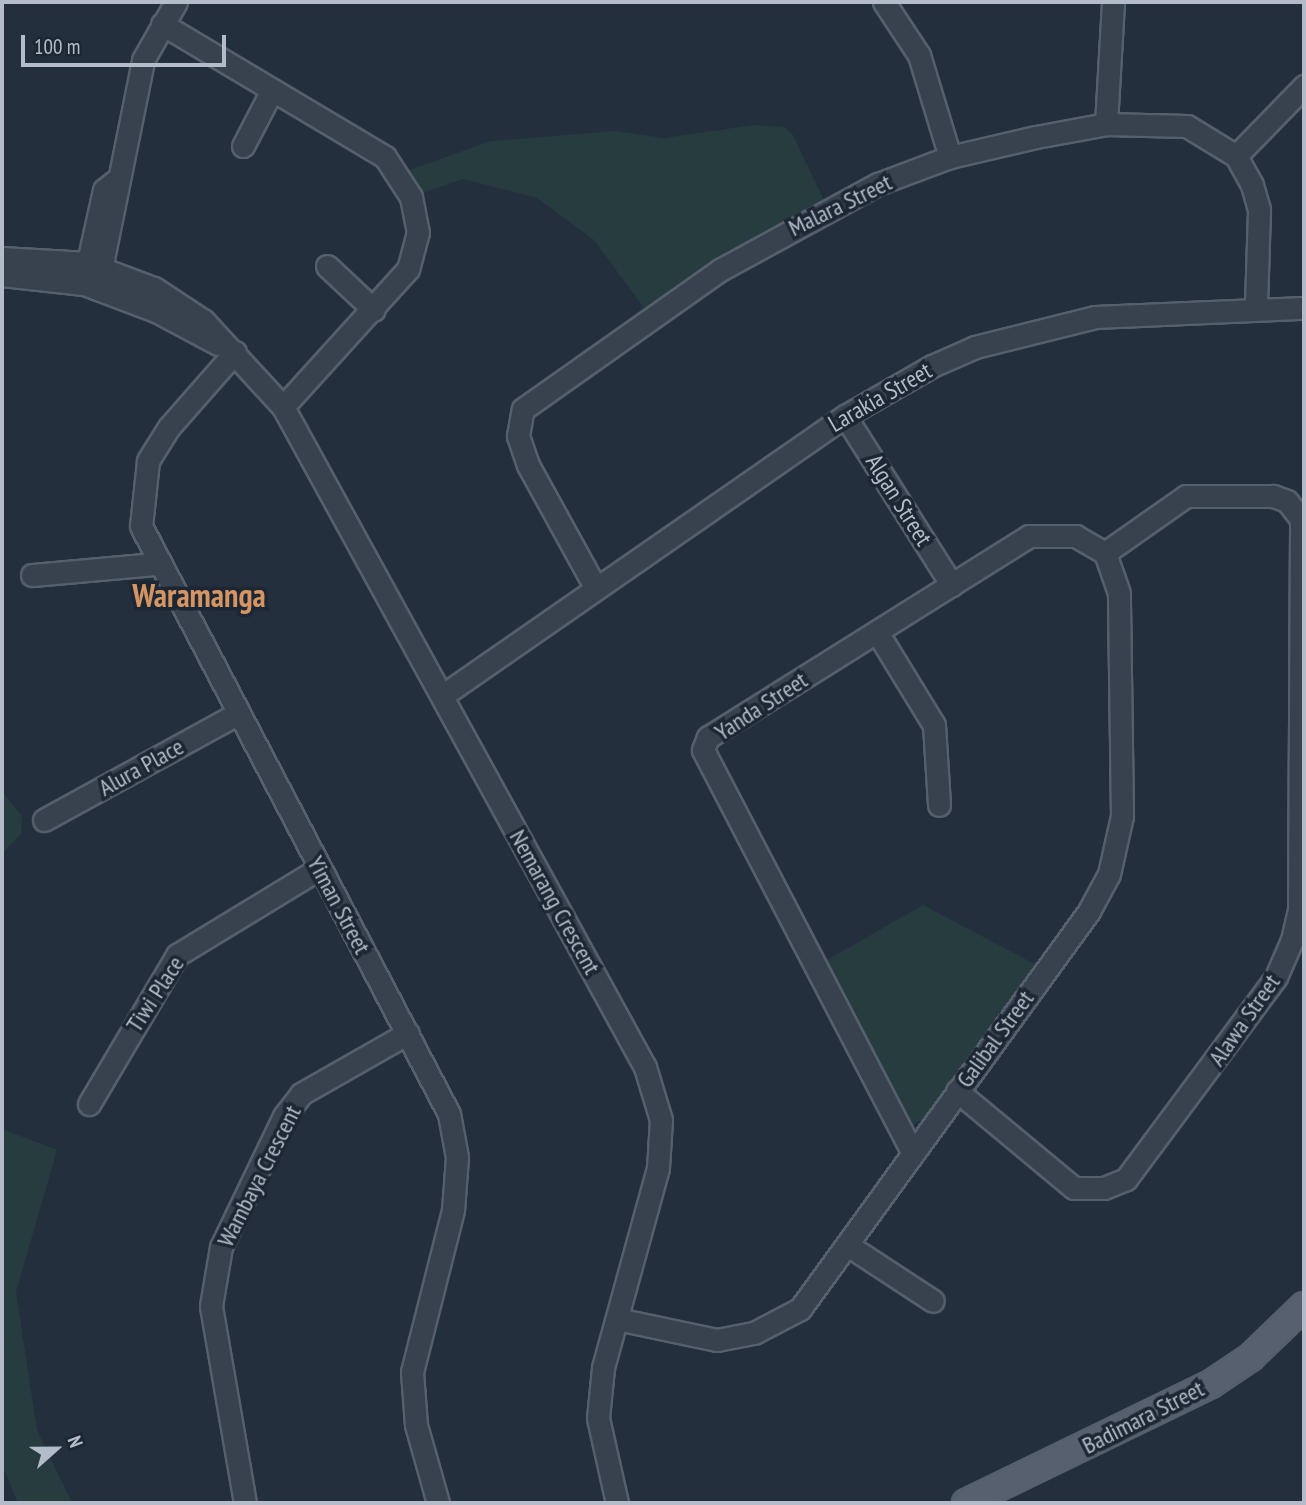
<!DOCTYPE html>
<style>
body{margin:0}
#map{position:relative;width:1306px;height:1505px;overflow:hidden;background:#242f3e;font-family:"PT Sans Narrow",sans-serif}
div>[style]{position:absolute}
.green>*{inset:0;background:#263c3f}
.roads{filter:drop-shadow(2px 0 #565f6c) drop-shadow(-2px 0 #565f6c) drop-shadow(0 2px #565f6c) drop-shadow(0 -2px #565f6c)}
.minor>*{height:21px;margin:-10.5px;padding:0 10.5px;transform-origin:10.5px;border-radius:10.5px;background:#38414e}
.major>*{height:26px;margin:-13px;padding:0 13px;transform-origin:13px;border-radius:13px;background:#56606e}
span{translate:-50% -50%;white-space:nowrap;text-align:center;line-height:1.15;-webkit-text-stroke:7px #1d2633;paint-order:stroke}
.street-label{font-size:24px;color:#b4bcc9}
.district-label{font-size:32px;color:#d59563;font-weight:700}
.frame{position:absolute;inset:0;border:4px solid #b4bcc9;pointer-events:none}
.north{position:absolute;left:21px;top:1414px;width:70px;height:70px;-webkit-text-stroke:5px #1d2633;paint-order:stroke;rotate:69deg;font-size:19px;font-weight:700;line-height:28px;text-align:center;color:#b4bcc9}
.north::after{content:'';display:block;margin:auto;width:24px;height:32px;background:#b4bcc9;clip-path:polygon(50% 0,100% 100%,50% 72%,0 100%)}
.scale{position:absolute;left:21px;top:35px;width:205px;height:32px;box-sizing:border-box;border:4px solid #b4bcc9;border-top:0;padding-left:9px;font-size:21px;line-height:24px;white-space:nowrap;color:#b4bcc9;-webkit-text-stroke:5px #1d2633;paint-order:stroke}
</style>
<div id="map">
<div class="green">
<div style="clip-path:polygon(754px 125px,784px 127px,793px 135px,827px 207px,650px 316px,594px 240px,537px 198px,463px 179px,411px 197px,401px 173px,491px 141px,615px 131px,664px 138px)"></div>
<div style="clip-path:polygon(2px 792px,22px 816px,21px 834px,2px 854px)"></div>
<div style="clip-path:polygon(923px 905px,1046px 970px,926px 1118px,910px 1126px,815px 967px)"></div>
<div style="clip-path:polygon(2px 1129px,57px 1150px,16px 1292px,37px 1430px,72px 1503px,18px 1503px,2px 1465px)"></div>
</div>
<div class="roads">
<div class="minor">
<div style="left:884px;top:2px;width:64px;rotate:56.6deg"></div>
<div style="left:919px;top:55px;width:107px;rotate:73.1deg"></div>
<div style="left:162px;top:24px;width:260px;rotate:30.8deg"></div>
<div style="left:385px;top:157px;width:48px;rotate:57deg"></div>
<div style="left:411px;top:197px;width:36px;rotate:79deg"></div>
<div style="left:418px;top:232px;width:38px;rotate:105deg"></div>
<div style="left:408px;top:269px;width:186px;rotate:132.2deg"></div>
<div style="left:1106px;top:124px;width:122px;rotate:-86.7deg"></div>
<div style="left:243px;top:146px;width:63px;rotate:-62.6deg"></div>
<div style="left:1236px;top:156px;width:98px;rotate:-45.8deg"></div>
<div style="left:2px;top:258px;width:85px;rotate:3.4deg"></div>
<div style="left:87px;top:263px;width:72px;rotate:20.5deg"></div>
<div style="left:154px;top:288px;width:60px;rotate:33.4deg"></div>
<div style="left:204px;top:321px;width:117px;rotate:47.4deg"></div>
<div style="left:283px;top:407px;width:753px;rotate:61.26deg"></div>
<div style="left:645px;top:1067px;width:55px;rotate:73.2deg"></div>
<div style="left:661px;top:1120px;width:48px;rotate:93.6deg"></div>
<div style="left:658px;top:1168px;width:207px;rotate:105.4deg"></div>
<div style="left:603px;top:1368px;width:50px;rotate:95.7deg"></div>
<div style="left:598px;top:1418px;width:87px;rotate:77.4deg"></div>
<div style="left:327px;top:266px;width:64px;rotate:43.1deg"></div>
<div style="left:86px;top:271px;width:83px;rotate:-77.5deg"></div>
<div style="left:104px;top:190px;width:13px;rotate:-39deg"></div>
<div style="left:2px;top:275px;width:82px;rotate:6.3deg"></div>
<div style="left:84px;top:284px;width:77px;rotate:20.6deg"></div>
<div style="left:156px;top:311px;width:70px;rotate:28deg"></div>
<div style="left:97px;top:289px;width:234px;rotate:-78.6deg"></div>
<div style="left:143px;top:60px;width:67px;rotate:-60.4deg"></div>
<div style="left:235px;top:352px;width:100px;rotate:131.3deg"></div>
<div style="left:169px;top:427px;width:40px;rotate:122deg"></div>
<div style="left:148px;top:461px;width:65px;rotate:96.1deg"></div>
<div style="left:141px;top:526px;width:664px;rotate:62.35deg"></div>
<div style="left:449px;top:1114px;width:44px;rotate:79.5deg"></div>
<div style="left:457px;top:1157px;width:53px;rotate:94.3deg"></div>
<div style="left:453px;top:1210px;width:167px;rotate:104.2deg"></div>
<div style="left:412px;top:1372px;width:53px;rotate:85.7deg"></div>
<div style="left:416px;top:1425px;width:81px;rotate:74.2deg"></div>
<div style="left:845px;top:416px;width:200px;rotate:57.7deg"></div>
<div style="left:32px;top:575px;width:124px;rotate:-5.1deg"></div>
<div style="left:594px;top:585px;width:137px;rotate:-118.8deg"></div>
<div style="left:528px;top:465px;width:31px;rotate:-109deg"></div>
<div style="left:518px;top:436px;width:27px;rotate:-80deg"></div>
<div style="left:523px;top:409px;width:241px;rotate:-35.2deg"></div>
<div style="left:720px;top:270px;width:180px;rotate:-28.6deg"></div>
<div style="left:878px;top:184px;width:77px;rotate:-20.6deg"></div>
<div style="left:950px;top:157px;width:88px;rotate:-13.1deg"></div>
<div style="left:1036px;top:137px;width:71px;rotate:-10.5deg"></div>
<div style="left:1106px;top:124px;width:81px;rotate:1.4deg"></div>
<div style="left:1187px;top:126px;width:57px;rotate:31.5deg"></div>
<div style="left:1236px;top:156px;width:33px;rotate:61deg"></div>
<div style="left:1252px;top:185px;width:26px;rotate:74deg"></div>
<div style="left:1259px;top:210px;width:96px;rotate:91.8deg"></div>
<div style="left:877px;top:632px;width:109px;rotate:58.5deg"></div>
<div style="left:934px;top:725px;width:80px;rotate:86.4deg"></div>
<div style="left:442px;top:696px;width:491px;rotate:-34.8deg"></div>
<div style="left:845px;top:416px;width:100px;rotate:-29.9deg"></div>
<div style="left:932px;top:366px;width:47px;rotate:-23.8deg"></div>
<div style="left:975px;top:347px;width:124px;rotate:-14deg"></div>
<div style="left:1095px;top:317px;width:209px;rotate:-2.5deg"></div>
<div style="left:44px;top:820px;width:220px;rotate:-28.8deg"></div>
<div style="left:957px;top:1091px;width:152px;rotate:39.7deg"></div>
<div style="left:1074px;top:1188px;width:30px"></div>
<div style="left:1104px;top:1188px;width:24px;rotate:-22deg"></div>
<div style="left:1126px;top:1179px;width:252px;rotate:-53.4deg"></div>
<div style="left:1276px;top:977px;width:40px;rotate:-66.6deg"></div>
<div style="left:1292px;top:940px;width:31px;rotate:-77deg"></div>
<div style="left:1299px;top:910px;width:391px;rotate:-89.7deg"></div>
<div style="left:1301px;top:519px;width:23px;rotate:-128deg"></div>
<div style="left:1287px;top:501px;width:15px;rotate:-160deg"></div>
<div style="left:1273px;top:496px;width:87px;rotate:180deg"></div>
<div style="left:1186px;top:496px;width:99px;rotate:144.9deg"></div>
<div style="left:89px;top:1104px;width:173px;rotate:-59.4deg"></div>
<div style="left:177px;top:955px;width:167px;rotate:-31.3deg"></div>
<div style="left:849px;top:1246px;width:100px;rotate:33.2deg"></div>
<div style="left:617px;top:1319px;width:102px;rotate:11.9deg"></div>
<div style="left:717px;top:1340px;width:38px;rotate:-11deg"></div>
<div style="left:754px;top:1333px;width:52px;rotate:-27.6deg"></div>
<div style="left:800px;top:1309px;width:492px;rotate:-54deg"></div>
<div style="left:1089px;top:911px;width:42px;rotate:-61.6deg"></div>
<div style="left:1109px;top:874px;width:59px;rotate:-77.4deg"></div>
<div style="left:1122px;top:816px;width:223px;rotate:-90.8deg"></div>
<div style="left:1119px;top:593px;width:42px;rotate:-109.3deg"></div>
<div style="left:1105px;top:553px;width:34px;rotate:-150deg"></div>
<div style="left:1076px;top:536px;width:47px;rotate:180deg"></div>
<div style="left:1029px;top:536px;width:379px;rotate:147.9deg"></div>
<div style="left:708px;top:737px;width:14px;rotate:111deg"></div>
<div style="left:703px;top:750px;width:451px;rotate:62.5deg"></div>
<div style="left:245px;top:1503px;width:200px;rotate:-99.8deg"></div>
<div style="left:211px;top:1306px;width:60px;rotate:-80.4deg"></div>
<div style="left:221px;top:1247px;width:145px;rotate:-64.3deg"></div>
<div style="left:284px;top:1116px;width:28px;rotate:-52deg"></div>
<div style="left:301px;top:1094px;width:123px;rotate:-29.7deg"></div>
</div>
<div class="major">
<div style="left:966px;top:1503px;width:272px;rotate:-25.9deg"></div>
<div style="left:1211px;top:1384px;width:48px;rotate:-34deg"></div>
<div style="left:1251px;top:1357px;width:74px;rotate:-43.9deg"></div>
</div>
</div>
<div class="street-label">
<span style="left:840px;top:205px;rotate:-26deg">Malara Street</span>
<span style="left:880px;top:397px;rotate:-30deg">Larakia Street</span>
<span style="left:899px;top:500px;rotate:58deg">Algan Street</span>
<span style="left:761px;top:706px;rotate:-33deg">Yanda Street</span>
<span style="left:141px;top:767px;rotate:-29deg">Alura Place</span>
<span style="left:555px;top:902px;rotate:61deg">Nemarang Crescent</span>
<span style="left:339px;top:905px;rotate:62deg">Yiman Street</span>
<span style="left:155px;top:994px;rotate:-57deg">Tiwi Place</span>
<span style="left:1244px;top:1020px;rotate:-55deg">Alawa Street</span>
<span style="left:995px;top:1039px;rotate:-54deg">Galibal Street</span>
<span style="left:259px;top:1176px;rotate:-63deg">Wambaya Crescent</span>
<span style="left:1143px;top:1417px;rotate:-27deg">Badimara Street</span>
</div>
<div class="district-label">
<span style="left:199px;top:595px">Waramanga</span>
</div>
<div class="frame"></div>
<div class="north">N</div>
<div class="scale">100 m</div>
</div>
